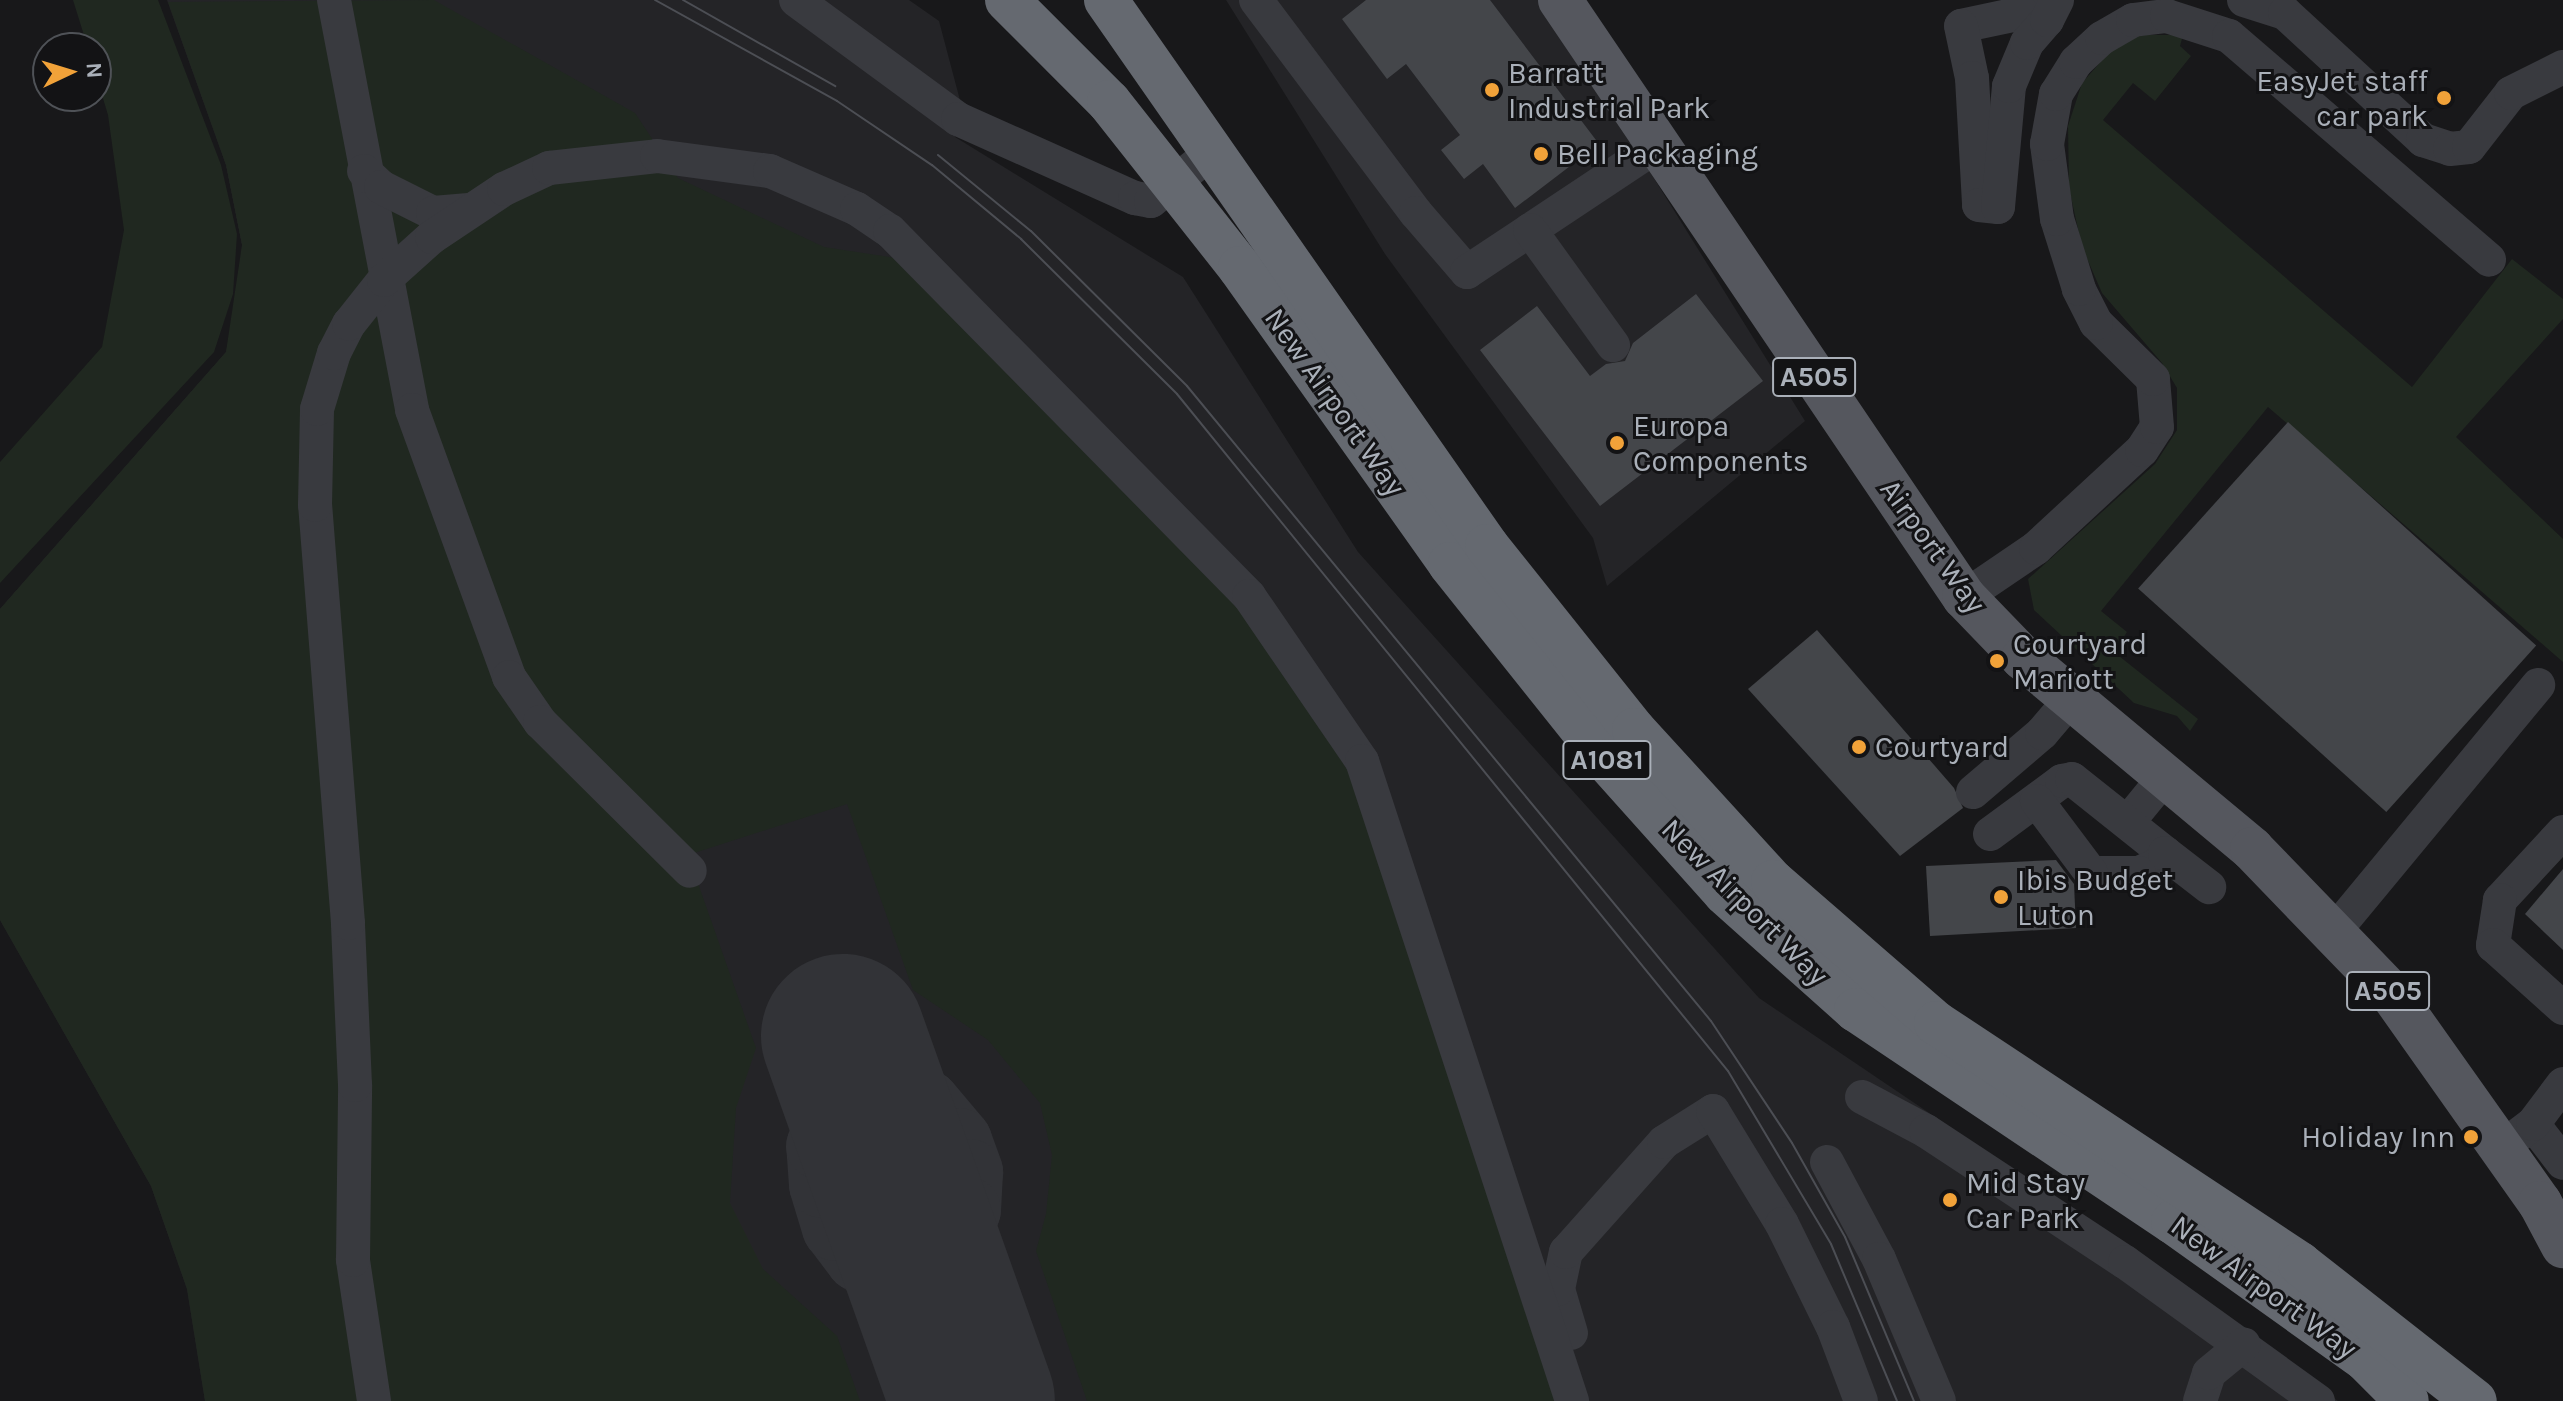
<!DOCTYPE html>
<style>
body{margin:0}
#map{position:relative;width:2563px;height:1401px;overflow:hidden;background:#18181a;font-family:Karla,sans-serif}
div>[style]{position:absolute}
.built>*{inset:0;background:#242427}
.green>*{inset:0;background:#202820}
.taxiway>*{height:66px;margin:-33px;padding:0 33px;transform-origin:33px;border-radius:33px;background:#323337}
.runway>*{height:164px;margin:-82px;padding:0 82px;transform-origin:82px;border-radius:82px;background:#323337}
.building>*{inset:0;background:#44464a;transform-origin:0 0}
.minor>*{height:34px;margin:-17px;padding:0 17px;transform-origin:17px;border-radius:17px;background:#393a3f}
.major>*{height:44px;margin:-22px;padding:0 22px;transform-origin:22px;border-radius:22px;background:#55575e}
.highway>*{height:44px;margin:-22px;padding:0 22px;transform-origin:22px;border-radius:22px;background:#656970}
.tram>*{height:2px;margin:-1px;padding:0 1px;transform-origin:1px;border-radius:1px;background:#4c4e54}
.dots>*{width:22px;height:22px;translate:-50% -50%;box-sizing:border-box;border:4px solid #131315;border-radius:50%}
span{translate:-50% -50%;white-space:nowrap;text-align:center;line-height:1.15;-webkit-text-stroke:6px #131315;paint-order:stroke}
.shield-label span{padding:2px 6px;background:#131315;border:2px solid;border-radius:6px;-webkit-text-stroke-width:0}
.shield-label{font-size:28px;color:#aab0b9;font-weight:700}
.poi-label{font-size:30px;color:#aab0b9}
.left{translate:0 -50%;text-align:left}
.right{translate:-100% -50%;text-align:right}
.street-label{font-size:30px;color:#aab0b9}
.north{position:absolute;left:32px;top:32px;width:80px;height:80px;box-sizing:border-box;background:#131315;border:2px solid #4f5257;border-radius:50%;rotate:86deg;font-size:22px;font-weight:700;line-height:32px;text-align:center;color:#aab0b9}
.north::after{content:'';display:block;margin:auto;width:28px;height:36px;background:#f1a239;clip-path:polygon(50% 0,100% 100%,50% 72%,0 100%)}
</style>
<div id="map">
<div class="built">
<div style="clip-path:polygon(167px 0,909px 0,939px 21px,961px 104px,955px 137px,1183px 277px,1358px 552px,1759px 998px,2036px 1185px,2338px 1401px,205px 1401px,187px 1289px,151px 1186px,0 920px,0 609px,226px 352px,238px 299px,242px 245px,226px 165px)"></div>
<div style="clip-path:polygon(1226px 0,1543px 0,1805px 421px,1607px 586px,1593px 538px,1385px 254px)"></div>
</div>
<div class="green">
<div style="clip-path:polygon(73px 0,158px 0,221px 165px,237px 234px,233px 294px,214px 352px,0 583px,0 462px,102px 347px,124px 230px,108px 115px,96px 75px,96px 48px,88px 48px)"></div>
<div style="clip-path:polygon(434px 0,635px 113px,678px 178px,824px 247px,896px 258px,1248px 616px,1356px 780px,1564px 1401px,1087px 1401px,1036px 1251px,1046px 1214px,1052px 1155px,1040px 1103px,988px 1040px,913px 990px,847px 804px,688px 855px,756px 1048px,736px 1108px,730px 1203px,763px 1269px,837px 1336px,860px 1401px,205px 1401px,187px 1289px,151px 1186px,0 920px,0 609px,226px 352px,242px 245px,226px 165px,168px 2px)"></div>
<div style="clip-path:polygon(2137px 35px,2183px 35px,2180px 46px,2191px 56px,2155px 101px,2133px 83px,2103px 120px,2412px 387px,2512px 259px,2563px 299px,2563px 319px,2456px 437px,2563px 539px,2563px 662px,2268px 407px,2101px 611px,2127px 632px,2114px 652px,2198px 719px,2190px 731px,2177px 716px,2134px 703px,2034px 610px,2028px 579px,2155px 464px,2177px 430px,2177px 388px,2162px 363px,2102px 293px,2082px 247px,2069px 188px,2068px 126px,2082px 83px,2112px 49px)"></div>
</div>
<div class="taxiway">
<div style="left:859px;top:1080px;width:37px;rotate:9deg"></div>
<div style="left:896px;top:1086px;width:35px;rotate:29deg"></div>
<div style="left:927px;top:1103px;width:50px;rotate:49.9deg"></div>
<div style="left:959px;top:1141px;width:33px;rotate:70deg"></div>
<div style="left:970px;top:1172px;width:38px;rotate:93deg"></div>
<div style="left:968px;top:1210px;width:51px;rotate:112deg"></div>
<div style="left:949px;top:1257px;width:28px;rotate:139deg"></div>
<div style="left:928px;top:1275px;width:36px;rotate:175deg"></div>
<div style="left:892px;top:1278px;width:39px;rotate:-150deg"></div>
<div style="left:858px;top:1258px;width:38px;rotate:-127deg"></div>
<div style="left:835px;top:1228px;width:45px;rotate:-106.8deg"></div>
<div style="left:822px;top:1185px;width:39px;rotate:-94deg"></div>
<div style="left:819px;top:1146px;width:49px;rotate:-68.6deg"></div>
<div style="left:837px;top:1100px;width:30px;rotate:-42deg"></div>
</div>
<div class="runway">
<div style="left:843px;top:1036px;width:387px;rotate:70.4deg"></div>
</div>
<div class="building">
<div style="clip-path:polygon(1366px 0,1490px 0,1599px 144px,1515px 208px,1483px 164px,1464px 179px,1441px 150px,1460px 135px,1406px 64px,1387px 79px,1342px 19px)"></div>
<div style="clip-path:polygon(1696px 294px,1763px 381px,1600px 506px,1480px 350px,1537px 306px,1590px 376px,1606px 364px,1625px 361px,1633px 343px)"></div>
<div style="left:2288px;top:422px;width:334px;height:224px;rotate:42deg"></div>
<div style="clip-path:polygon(1817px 630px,1954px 788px,1963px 808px,1900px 856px,1748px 689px)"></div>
<div style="clip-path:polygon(2056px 860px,2074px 884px,2076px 928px,1930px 936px,1926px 866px)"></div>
<div style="clip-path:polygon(2563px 869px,2563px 950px,2525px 914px)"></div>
</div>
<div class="minor">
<div style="left:334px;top:0;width:417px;rotate:79.2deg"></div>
<div style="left:412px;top:410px;width:284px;rotate:70deg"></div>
<div style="left:509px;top:677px;width:55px;rotate:55.4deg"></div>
<div style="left:540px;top:722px;width:211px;rotate:44.8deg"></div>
<div style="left:796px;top:0;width:201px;rotate:36.3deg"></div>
<div style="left:958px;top:119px;width:194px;rotate:24.1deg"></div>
<div style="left:1135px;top:198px;width:16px;rotate:11deg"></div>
<div style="left:1151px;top:201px;width:78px;rotate:-38.8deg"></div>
<div style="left:1256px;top:0;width:266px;rotate:53.1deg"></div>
<div style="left:1416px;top:213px;width:78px;rotate:49.2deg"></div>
<div style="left:1467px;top:272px;width:226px;rotate:-33.6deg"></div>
<div style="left:2244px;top:0;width:43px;rotate:17.6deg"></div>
<div style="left:2285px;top:13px;width:188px;rotate:42.6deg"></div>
<div style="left:2423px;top:140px;width:28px;rotate:18deg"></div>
<div style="left:2450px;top:149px;width:19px;rotate:-6deg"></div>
<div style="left:2469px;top:147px;width:68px;rotate:-52.1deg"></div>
<div style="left:2511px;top:93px;width:58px;rotate:-26.6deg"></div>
<div style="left:2047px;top:20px;width:26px;rotate:-164deg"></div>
<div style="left:2022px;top:13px;width:62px;rotate:168deg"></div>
<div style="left:1961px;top:26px;width:53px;rotate:78.1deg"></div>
<div style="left:1972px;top:78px;width:127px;rotate:86.8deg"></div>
<div style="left:1979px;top:205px;width:19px;rotate:6deg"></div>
<div style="left:1998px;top:207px;width:121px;rotate:-84.8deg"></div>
<div style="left:2009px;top:86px;width:47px;rotate:-67.3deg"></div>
<div style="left:2027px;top:43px;width:30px;rotate:-49deg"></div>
<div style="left:2047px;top:20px;width:22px;rotate:-63deg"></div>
<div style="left:364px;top:171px;width:23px;rotate:43deg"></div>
<div style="left:381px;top:187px;width:58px;rotate:26.6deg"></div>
<div style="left:433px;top:213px;width:36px;rotate:-5deg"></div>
<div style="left:1530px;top:230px;width:142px;rotate:54.2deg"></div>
<div style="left:1964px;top:597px;width:87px;rotate:-34.2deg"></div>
<div style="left:2036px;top:548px;width:144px;rotate:-42.8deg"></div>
<div style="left:2142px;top:450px;width:27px;rotate:-57deg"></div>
<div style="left:2157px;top:427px;width:48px;rotate:-94.8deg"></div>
<div style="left:2153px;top:379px;width:80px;rotate:-135.5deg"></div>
<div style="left:2096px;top:323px;width:38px;rotate:-117deg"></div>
<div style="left:2079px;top:289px;width:73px;rotate:-107.4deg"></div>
<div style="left:2057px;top:219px;width:76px;rotate:-97.6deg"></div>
<div style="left:2047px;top:144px;width:51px;rotate:-79.8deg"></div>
<div style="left:2056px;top:94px;width:38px;rotate:-58deg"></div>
<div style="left:2076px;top:62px;width:35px;rotate:-43deg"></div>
<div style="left:2102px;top:38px;width:36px;rotate:-30deg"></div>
<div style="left:2133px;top:20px;width:34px;rotate:-7deg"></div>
<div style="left:2167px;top:16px;width:65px;rotate:17.9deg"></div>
<div style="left:2229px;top:36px;width:343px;rotate:40.7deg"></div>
<div style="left:1973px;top:792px;width:91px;rotate:-40.5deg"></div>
<div style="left:2042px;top:733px;width:45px;rotate:-49.5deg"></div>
<div style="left:2128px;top:822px;width:57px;rotate:-50.7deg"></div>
<div style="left:2563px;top:832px;width:93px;rotate:132.8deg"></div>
<div style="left:2500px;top:900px;width:46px;rotate:98.8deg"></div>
<div style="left:2493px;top:945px;width:94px;rotate:42deg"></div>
<div style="left:1990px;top:834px;width:89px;rotate:-36.4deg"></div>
<div style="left:2062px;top:781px;width:10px;rotate:-11deg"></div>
<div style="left:2072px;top:779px;width:119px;rotate:38.5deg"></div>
<div style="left:2165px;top:853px;width:13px;rotate:119deg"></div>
<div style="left:2159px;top:864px;width:22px;rotate:156deg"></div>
<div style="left:2139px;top:873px;width:48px;rotate:180deg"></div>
<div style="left:2091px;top:873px;width:90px;rotate:-126.9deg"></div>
<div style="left:2165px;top:853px;width:56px;rotate:37.7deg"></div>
<div style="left:2333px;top:933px;width:322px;rotate:-50.4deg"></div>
<div style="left:1862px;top:1097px;width:72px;rotate:28deg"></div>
<div style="left:1926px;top:1131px;width:238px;rotate:33.4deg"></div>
<div style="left:2125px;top:1262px;width:238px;rotate:35.8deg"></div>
<div style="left:2533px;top:1124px;width:49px;rotate:52.4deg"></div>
<div style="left:2501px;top:1148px;width:40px;rotate:-37deg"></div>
<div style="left:2533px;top:1124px;width:50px;rotate:-53.1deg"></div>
<div style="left:1827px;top:1162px;width:110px;rotate:61.8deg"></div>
<div style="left:1879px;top:1259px;width:154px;rotate:67.1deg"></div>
<div style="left:1571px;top:1333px;width:46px;rotate:-106.5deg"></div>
<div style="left:1558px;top:1289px;width:38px;rotate:-78deg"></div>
<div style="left:1566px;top:1252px;width:147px;rotate:-48.3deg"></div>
<div style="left:1664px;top:1142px;width:58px;rotate:-32.3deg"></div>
<div style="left:1713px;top:1111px;width:132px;rotate:58.6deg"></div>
<div style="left:1782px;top:1224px;width:115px;rotate:63.7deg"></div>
<div style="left:1833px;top:1327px;width:79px;rotate:69.3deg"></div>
<div style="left:374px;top:1401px;width:143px;rotate:-98.5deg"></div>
<div style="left:353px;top:1260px;width:175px;rotate:-89.3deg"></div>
<div style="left:355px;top:1085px;width:162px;rotate:-92.5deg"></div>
<div style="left:348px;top:923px;width:419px;rotate:-94.5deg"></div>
<div style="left:315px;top:505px;width:96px;rotate:-88.8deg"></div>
<div style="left:317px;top:409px;width:59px;rotate:-73.1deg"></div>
<div style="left:334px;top:353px;width:33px;rotate:-63deg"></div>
<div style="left:349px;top:324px;width:56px;rotate:-51.5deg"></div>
<div style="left:384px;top:280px;width:64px;rotate:-41.9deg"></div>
<div style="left:432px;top:237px;width:87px;rotate:-33.7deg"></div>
<div style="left:504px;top:189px;width:50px;rotate:-25deg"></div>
<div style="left:549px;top:168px;width:109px;rotate:-6.3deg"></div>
<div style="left:657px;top:156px;width:114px;rotate:7.6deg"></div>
<div style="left:770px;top:171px;width:95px;rotate:23.6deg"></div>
<div style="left:857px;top:209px;width:40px;rotate:34deg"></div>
<div style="left:890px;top:231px;width:512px;rotate:45.47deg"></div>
<div style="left:1249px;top:596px;width:200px;rotate:55.6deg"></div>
<div style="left:1362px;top:761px;width:674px;rotate:71.83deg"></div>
<div style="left:2200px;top:1401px;width:29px;rotate:-72deg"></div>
<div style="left:2209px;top:1373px;width:45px;rotate:-39.6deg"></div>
</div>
<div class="major">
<div style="left:1560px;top:0;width:721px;rotate:55.91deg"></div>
<div style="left:1964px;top:597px;width:85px;rotate:46deg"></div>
<div style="left:2023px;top:658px;width:298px;rotate:39.8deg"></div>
<div style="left:2252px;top:849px;width:202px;rotate:46deg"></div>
<div style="left:2392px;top:994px;width:256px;rotate:54.7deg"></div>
<div style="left:2540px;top:1203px;width:49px;rotate:61.9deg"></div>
</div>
<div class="highway">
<div style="left:1007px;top:0;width:144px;rotate:45deg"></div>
<div style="left:1109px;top:102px;width:211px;rotate:51.7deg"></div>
<div style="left:1240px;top:268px;width:363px;rotate:54.6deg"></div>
<div style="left:1450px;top:564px;width:252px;rotate:51.4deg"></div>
<div style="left:1607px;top:761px;width:177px;rotate:48.2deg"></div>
<div style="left:1725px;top:893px;width:176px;rotate:41.8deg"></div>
<div style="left:1856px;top:1010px;width:381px;rotate:33.8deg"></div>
<div style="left:2173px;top:1222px;width:236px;rotate:35.5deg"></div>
<div style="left:2365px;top:1359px;width:59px;rotate:45deg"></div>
<div style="left:1106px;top:0;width:666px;rotate:55.09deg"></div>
<div style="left:1487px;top:546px;width:236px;rotate:51.4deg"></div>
<div style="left:1634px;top:730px;width:206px;rotate:47.6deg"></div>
<div style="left:1773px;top:882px;width:216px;rotate:40.9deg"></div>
<div style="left:1936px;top:1023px;width:437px;rotate:33.5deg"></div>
<div style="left:2300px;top:1264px;width:222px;rotate:38.1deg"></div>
</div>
<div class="tram">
<div style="left:655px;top:0;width:208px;rotate:29deg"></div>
<div style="left:837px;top:101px;width:115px;rotate:34deg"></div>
<div style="left:932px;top:165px;width:116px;rotate:39.7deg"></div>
<div style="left:1021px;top:239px;width:220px;rotate:44.8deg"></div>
<div style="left:1177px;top:394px;width:873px;rotate:50.86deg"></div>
<div style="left:1728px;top:1071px;width:201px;rotate:59.2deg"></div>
<div style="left:1831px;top:1244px;width:170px;rotate:67.2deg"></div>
<div style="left:683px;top:0;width:175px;rotate:29.5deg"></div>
<div style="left:938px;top:155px;width:120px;rotate:39.3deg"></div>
<div style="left:1031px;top:231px;width:220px;rotate:44.8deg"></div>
<div style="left:1187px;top:386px;width:823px;rotate:50.47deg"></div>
<div style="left:1711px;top:1021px;width:146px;rotate:56.4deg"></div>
<div style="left:1792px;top:1143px;width:108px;rotate:60.6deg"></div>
<div style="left:1845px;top:1237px;width:178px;rotate:67.2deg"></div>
</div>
<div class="dots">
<div style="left:1492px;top:90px;background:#f1a239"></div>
<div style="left:2444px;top:98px;background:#f1a239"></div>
<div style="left:1541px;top:154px;background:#f1a239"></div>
<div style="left:1617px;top:443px;background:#f1a239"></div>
<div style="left:1997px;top:661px;background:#f1a239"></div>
<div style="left:1859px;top:747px;background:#f1a239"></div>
<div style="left:2001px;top:897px;background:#f1a239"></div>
<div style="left:2471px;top:1137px;background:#f1a239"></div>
<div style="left:1950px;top:1200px;background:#f1a239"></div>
</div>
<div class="shield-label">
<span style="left:1814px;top:377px">A505</span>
<span style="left:1607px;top:760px">A1081</span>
<span style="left:2388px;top:991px">A505</span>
</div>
<div class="poi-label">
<span class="left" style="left:1508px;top:90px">Barratt<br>Industrial Park</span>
<span class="right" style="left:2428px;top:98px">EasyJet staff<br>car park</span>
<span class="left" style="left:1557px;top:154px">Bell Packaging</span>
<span class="left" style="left:1633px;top:443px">Europa<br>Components</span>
<span class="left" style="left:2013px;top:661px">Courtyard<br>Mariott</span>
<span class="left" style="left:1875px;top:747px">Courtyard</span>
<span class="left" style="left:2017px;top:897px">Ibis Budget<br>Luton</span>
<span class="right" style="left:2455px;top:1137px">Holiday Inn</span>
<span class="left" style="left:1966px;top:1200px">Mid Stay<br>Car Park</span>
</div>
<div class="street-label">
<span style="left:1335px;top:402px;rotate:55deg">New Airport Way</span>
<span style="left:1933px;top:546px;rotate:54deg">Airport Way</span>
<span style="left:1745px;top:902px;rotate:45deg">New Airport Way</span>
<span style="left:2264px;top:1287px;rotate:36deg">New Airport Way</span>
</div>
<div class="north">N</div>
</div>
